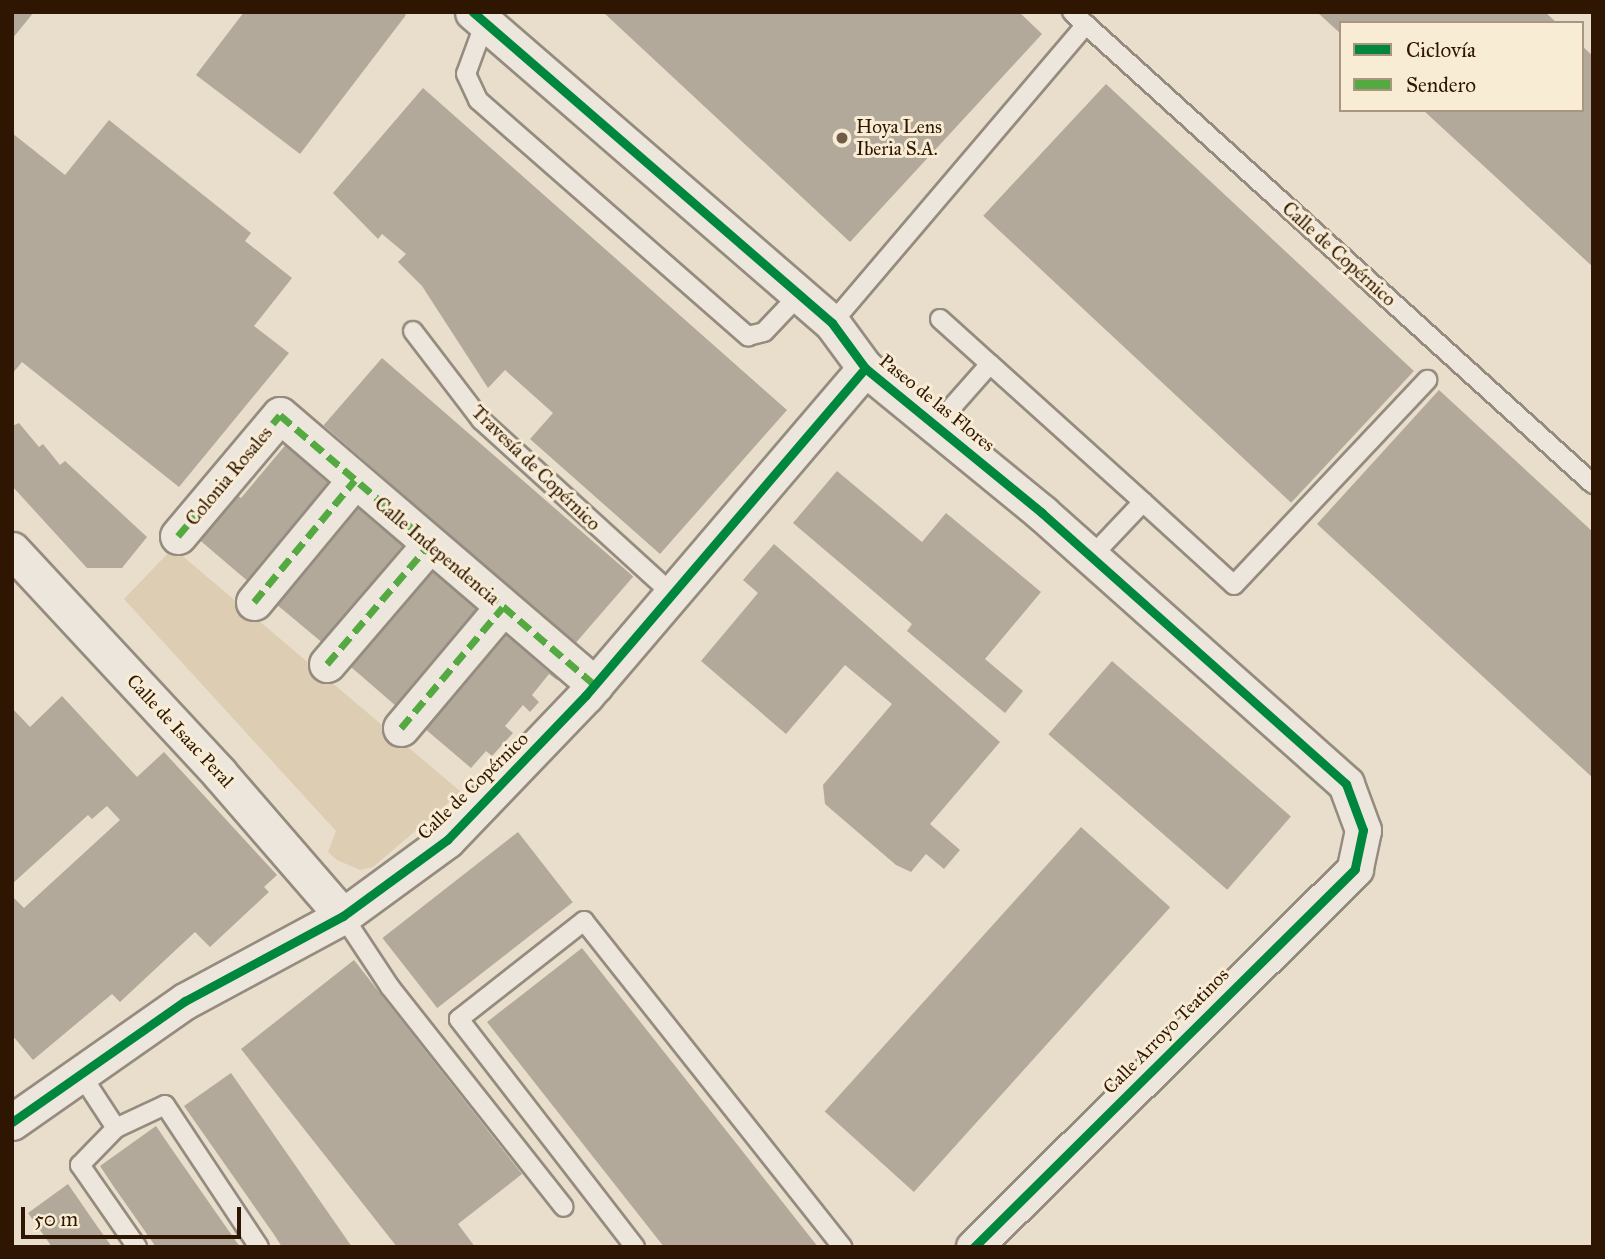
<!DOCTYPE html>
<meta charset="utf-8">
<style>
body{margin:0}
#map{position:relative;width:1605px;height:1259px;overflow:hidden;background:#e8decb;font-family:"IM FELL Great Primer",serif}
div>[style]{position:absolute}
.green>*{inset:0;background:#dccdb3}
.building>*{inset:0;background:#b2a99b;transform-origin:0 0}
.roads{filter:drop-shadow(2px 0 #958c7f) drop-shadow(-2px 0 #958c7f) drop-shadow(0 2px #958c7f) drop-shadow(0 -2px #958c7f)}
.lane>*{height:18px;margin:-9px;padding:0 9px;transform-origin:9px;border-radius:9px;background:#ece6dd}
.street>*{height:35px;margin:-17.5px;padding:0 17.5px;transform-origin:17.5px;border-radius:17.5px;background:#ece6dd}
.quiet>*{height:7px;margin-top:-3.5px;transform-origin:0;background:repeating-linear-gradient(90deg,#54a940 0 14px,transparent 0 21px)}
.cycleway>*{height:9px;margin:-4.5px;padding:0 4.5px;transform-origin:4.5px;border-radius:4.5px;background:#00873e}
.dots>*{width:19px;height:19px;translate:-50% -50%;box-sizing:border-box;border:4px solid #f8ecd5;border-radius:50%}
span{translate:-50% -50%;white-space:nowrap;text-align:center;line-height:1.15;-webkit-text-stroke:6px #f8ecd5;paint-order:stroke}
.poi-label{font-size:19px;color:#2f1602}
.left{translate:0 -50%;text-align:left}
.street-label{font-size:19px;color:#2f1602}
.frame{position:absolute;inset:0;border:14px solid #2f1602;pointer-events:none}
.legend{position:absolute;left:1339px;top:21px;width:245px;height:91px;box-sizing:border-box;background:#f8ecd5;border:2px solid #a89681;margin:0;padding:9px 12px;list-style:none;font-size:21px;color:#2f1602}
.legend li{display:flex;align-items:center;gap:14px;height:35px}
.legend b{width:35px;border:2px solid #a89681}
.scale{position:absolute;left:21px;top:1207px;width:220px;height:32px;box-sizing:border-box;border:4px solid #2f1602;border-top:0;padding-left:9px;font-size:21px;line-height:24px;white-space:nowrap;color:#2f1602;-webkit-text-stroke:5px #f8ecd5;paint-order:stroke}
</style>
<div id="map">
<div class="green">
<div style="clip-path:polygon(173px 548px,461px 792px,373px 867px,360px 870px,337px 860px,328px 852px,336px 831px,124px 599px)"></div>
</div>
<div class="building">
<div style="clip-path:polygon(12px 12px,34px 12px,12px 39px)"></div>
<div style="clip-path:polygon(244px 12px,402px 12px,406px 15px,300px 154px,196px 75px)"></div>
<div style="clip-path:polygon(603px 12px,1019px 12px,1042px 34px,850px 242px)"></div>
<div style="clip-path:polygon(1317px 12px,1545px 12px,1557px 23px,1341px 23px,1341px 34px)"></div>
<div style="clip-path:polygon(1582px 46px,1593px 56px,1593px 267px,1423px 110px,1582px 110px)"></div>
<div style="left:1106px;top:84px;width:421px;height:180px;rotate:43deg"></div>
<div style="clip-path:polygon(423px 88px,787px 410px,660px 554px,530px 439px,553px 413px,505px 370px,488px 388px,422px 286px,398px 262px,406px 254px,382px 234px,378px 239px,333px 193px)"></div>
<div style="clip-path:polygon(109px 120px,251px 233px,245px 241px,292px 278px,254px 326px,289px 353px,179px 487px,22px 362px,12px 374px,12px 133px,65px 175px)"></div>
<div style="left:382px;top:358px;width:333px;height:89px;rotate:41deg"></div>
<div style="clip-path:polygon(1439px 390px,1593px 532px,1593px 778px,1317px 524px)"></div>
<div style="clip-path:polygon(19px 423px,39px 447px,43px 444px,60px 465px,65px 461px,147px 537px,122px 568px,87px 568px,12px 486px,12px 426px)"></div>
<div style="clip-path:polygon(288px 442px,340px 485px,250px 583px,196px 537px,233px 492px,241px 498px)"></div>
<div style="clip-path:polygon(837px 471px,922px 542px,946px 513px,1041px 592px,985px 659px,1023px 691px,1005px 713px,907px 631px,912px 624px,793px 523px)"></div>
<div style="clip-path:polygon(354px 498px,408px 543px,330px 649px,270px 599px,312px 548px,320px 554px,348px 521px,340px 514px)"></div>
<div style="clip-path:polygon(774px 544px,1000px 742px,930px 824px,960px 850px,944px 869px,926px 854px,911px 872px,896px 865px,825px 804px,823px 785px,892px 704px,845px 665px,786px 734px,701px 661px,758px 593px,743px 580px)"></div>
<div style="clip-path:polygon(428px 560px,482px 603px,396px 706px,351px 667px,380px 633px,372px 627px,381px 616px,389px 622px,426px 577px,419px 571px)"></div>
<div style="clip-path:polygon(508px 627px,564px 672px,557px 680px,549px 674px,532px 695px,539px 702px,530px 712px,523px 705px,505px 726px,513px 733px,492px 756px,486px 751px,471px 768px,424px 728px)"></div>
<div style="left:1112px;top:661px;width:237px;height:97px;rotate:41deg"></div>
<div style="clip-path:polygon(62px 696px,137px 777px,164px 752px,277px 875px,264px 887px,269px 892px,210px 947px,195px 932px,120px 1002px,112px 994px,33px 1060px,12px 1035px,12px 896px,24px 908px,120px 820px,107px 806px,92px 819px,88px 815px,12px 884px,12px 708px,30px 727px)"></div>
<div style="left:1081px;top:827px;width:120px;height:383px;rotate:42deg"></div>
<div style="left:518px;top:832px;width:89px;height:172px;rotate:52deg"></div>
<div style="clip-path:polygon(582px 948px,818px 1247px,664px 1247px,487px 1022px)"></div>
<div style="clip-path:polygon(354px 960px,522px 1174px,458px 1224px,475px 1247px,397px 1247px,241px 1049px)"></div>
<div style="clip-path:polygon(231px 1073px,261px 1116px,352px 1247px,282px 1247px,275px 1236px,184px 1106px)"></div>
<div style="clip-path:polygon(156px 1126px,171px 1148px,240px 1247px,156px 1247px,114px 1187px,100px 1166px)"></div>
<div style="clip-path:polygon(68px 1184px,97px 1226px,112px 1247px,52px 1247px,28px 1213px)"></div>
</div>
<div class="roads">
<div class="lane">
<div style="left:1072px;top:12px;width:703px;rotate:42.18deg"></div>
<div style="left:484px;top:25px;width:52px;rotate:110.2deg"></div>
<div style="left:466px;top:74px;width:29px;rotate:65deg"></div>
<div style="left:478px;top:100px;width:359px;rotate:41.2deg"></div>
<div style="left:748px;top:336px;width:16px;rotate:-14deg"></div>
<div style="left:764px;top:332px;width:51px;rotate:-46.6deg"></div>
<div style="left:940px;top:319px;width:67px;rotate:42deg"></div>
<div style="left:832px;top:323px;width:392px;rotate:-49.6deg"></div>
<div style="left:413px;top:331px;width:112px;rotate:52.6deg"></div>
<div style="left:481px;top:420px;width:258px;rotate:42.3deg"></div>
<div style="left:937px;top:424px;width:80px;rotate:-48.5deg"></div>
<div style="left:990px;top:364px;width:206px;rotate:42deg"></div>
<div style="left:1143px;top:502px;width:76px;rotate:133.4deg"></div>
<div style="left:1143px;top:502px;width:123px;rotate:42.4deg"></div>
<div style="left:1234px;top:585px;width:282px;rotate:-46.7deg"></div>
<div style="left:343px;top:916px;width:85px;rotate:56.5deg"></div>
<div style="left:390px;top:987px;width:280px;rotate:51.7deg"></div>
<div style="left:80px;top:1073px;width:66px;rotate:56.8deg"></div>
<div style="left:137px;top:1247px;width:100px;rotate:-124.8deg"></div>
<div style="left:80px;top:1165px;width:52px;rotate:-45.8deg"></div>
<div style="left:116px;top:1128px;width:54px;rotate:-25.1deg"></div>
<div style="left:165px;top:1105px;width:170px;rotate:56.5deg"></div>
<div style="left:635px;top:1247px;width:288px;rotate:-127.7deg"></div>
<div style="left:459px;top:1019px;width:159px;rotate:-38.1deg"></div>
<div style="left:584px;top:921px;width:416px;rotate:51.6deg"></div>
</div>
<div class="street">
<div style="left:473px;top:12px;width:475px;rotate:40.9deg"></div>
<div style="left:832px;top:323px;width:56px;rotate:53.7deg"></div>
<div style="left:865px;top:368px;width:229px;rotate:39.3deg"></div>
<div style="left:1042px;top:513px;width:407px;rotate:41.7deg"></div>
<div style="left:1346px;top:784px;width:49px;rotate:69.7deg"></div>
<div style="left:1363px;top:830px;width:40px;rotate:102deg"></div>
<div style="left:1355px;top:869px;width:537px;rotate:135.23deg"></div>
<div style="left:178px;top:536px;width:158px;rotate:-49.9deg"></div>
<div style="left:280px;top:415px;width:415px;rotate:40.6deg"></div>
<div style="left:12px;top:550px;width:304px;rotate:47.1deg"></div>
<div style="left:219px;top:773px;width:189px;rotate:49.1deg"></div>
<div style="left:254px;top:602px;width:158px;rotate:-50.4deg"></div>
<div style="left:327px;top:664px;width:158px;rotate:-49.4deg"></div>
<div style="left:401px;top:728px;width:158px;rotate:-49.9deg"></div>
<div style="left:12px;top:1122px;width:211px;rotate:-35deg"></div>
<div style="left:185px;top:1001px;width:179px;rotate:-28.3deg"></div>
<div style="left:343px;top:916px;width:129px;rotate:-36.2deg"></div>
<div style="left:447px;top:840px;width:201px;rotate:-46.2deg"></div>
<div style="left:586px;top:695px;width:430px;rotate:-49.5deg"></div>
</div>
</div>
<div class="quiet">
<div style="left:178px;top:536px;width:158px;rotate:-49.9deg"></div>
<div style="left:280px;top:415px;width:415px;rotate:40.6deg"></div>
<div style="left:254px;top:602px;width:158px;rotate:-50.4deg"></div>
<div style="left:327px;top:664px;width:158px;rotate:-49.4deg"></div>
<div style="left:401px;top:728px;width:158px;rotate:-49.9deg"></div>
</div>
<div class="cycleway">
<div style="left:473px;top:12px;width:475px;rotate:40.9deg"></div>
<div style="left:832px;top:323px;width:56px;rotate:53.7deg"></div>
<div style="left:865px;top:368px;width:229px;rotate:39.3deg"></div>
<div style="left:1042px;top:513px;width:407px;rotate:41.7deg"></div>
<div style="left:1346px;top:784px;width:49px;rotate:69.7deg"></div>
<div style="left:1363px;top:830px;width:40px;rotate:102deg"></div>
<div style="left:1355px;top:869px;width:537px;rotate:135.23deg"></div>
<div style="left:12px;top:1122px;width:211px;rotate:-35deg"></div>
<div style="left:185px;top:1001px;width:179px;rotate:-28.3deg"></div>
<div style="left:343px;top:916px;width:129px;rotate:-36.2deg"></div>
<div style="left:447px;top:840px;width:201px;rotate:-46.2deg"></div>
<div style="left:586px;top:695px;width:430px;rotate:-49.5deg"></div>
</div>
<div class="dots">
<div style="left:842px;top:138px;background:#705c48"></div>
</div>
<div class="poi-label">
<span class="left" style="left:856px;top:138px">Hoya Lens<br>Iberia S.A.</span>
</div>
<div class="street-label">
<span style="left:1339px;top:254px;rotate:42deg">Calle de Copérnico</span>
<span style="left:937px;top:403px;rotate:39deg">Paseo de las Flores</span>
<span style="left:536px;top:468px;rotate:44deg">Travesía de Copérnico</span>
<span style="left:229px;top:476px;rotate:-50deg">Colonia Rosales</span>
<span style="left:437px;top:551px;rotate:40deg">Calle Independencia</span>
<span style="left:180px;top:731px;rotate:47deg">Calle de Isaac Peral</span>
<span style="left:473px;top:786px;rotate:-44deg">Calle de Copérnico</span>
<span style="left:1166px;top:1031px;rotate:-45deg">Calle Arroyo Teatinos</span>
</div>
<div class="frame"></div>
<ul class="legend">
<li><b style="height:9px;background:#00873e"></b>Ciclovía</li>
<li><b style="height:9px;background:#54a940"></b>Sendero</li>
</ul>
<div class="scale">50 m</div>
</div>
